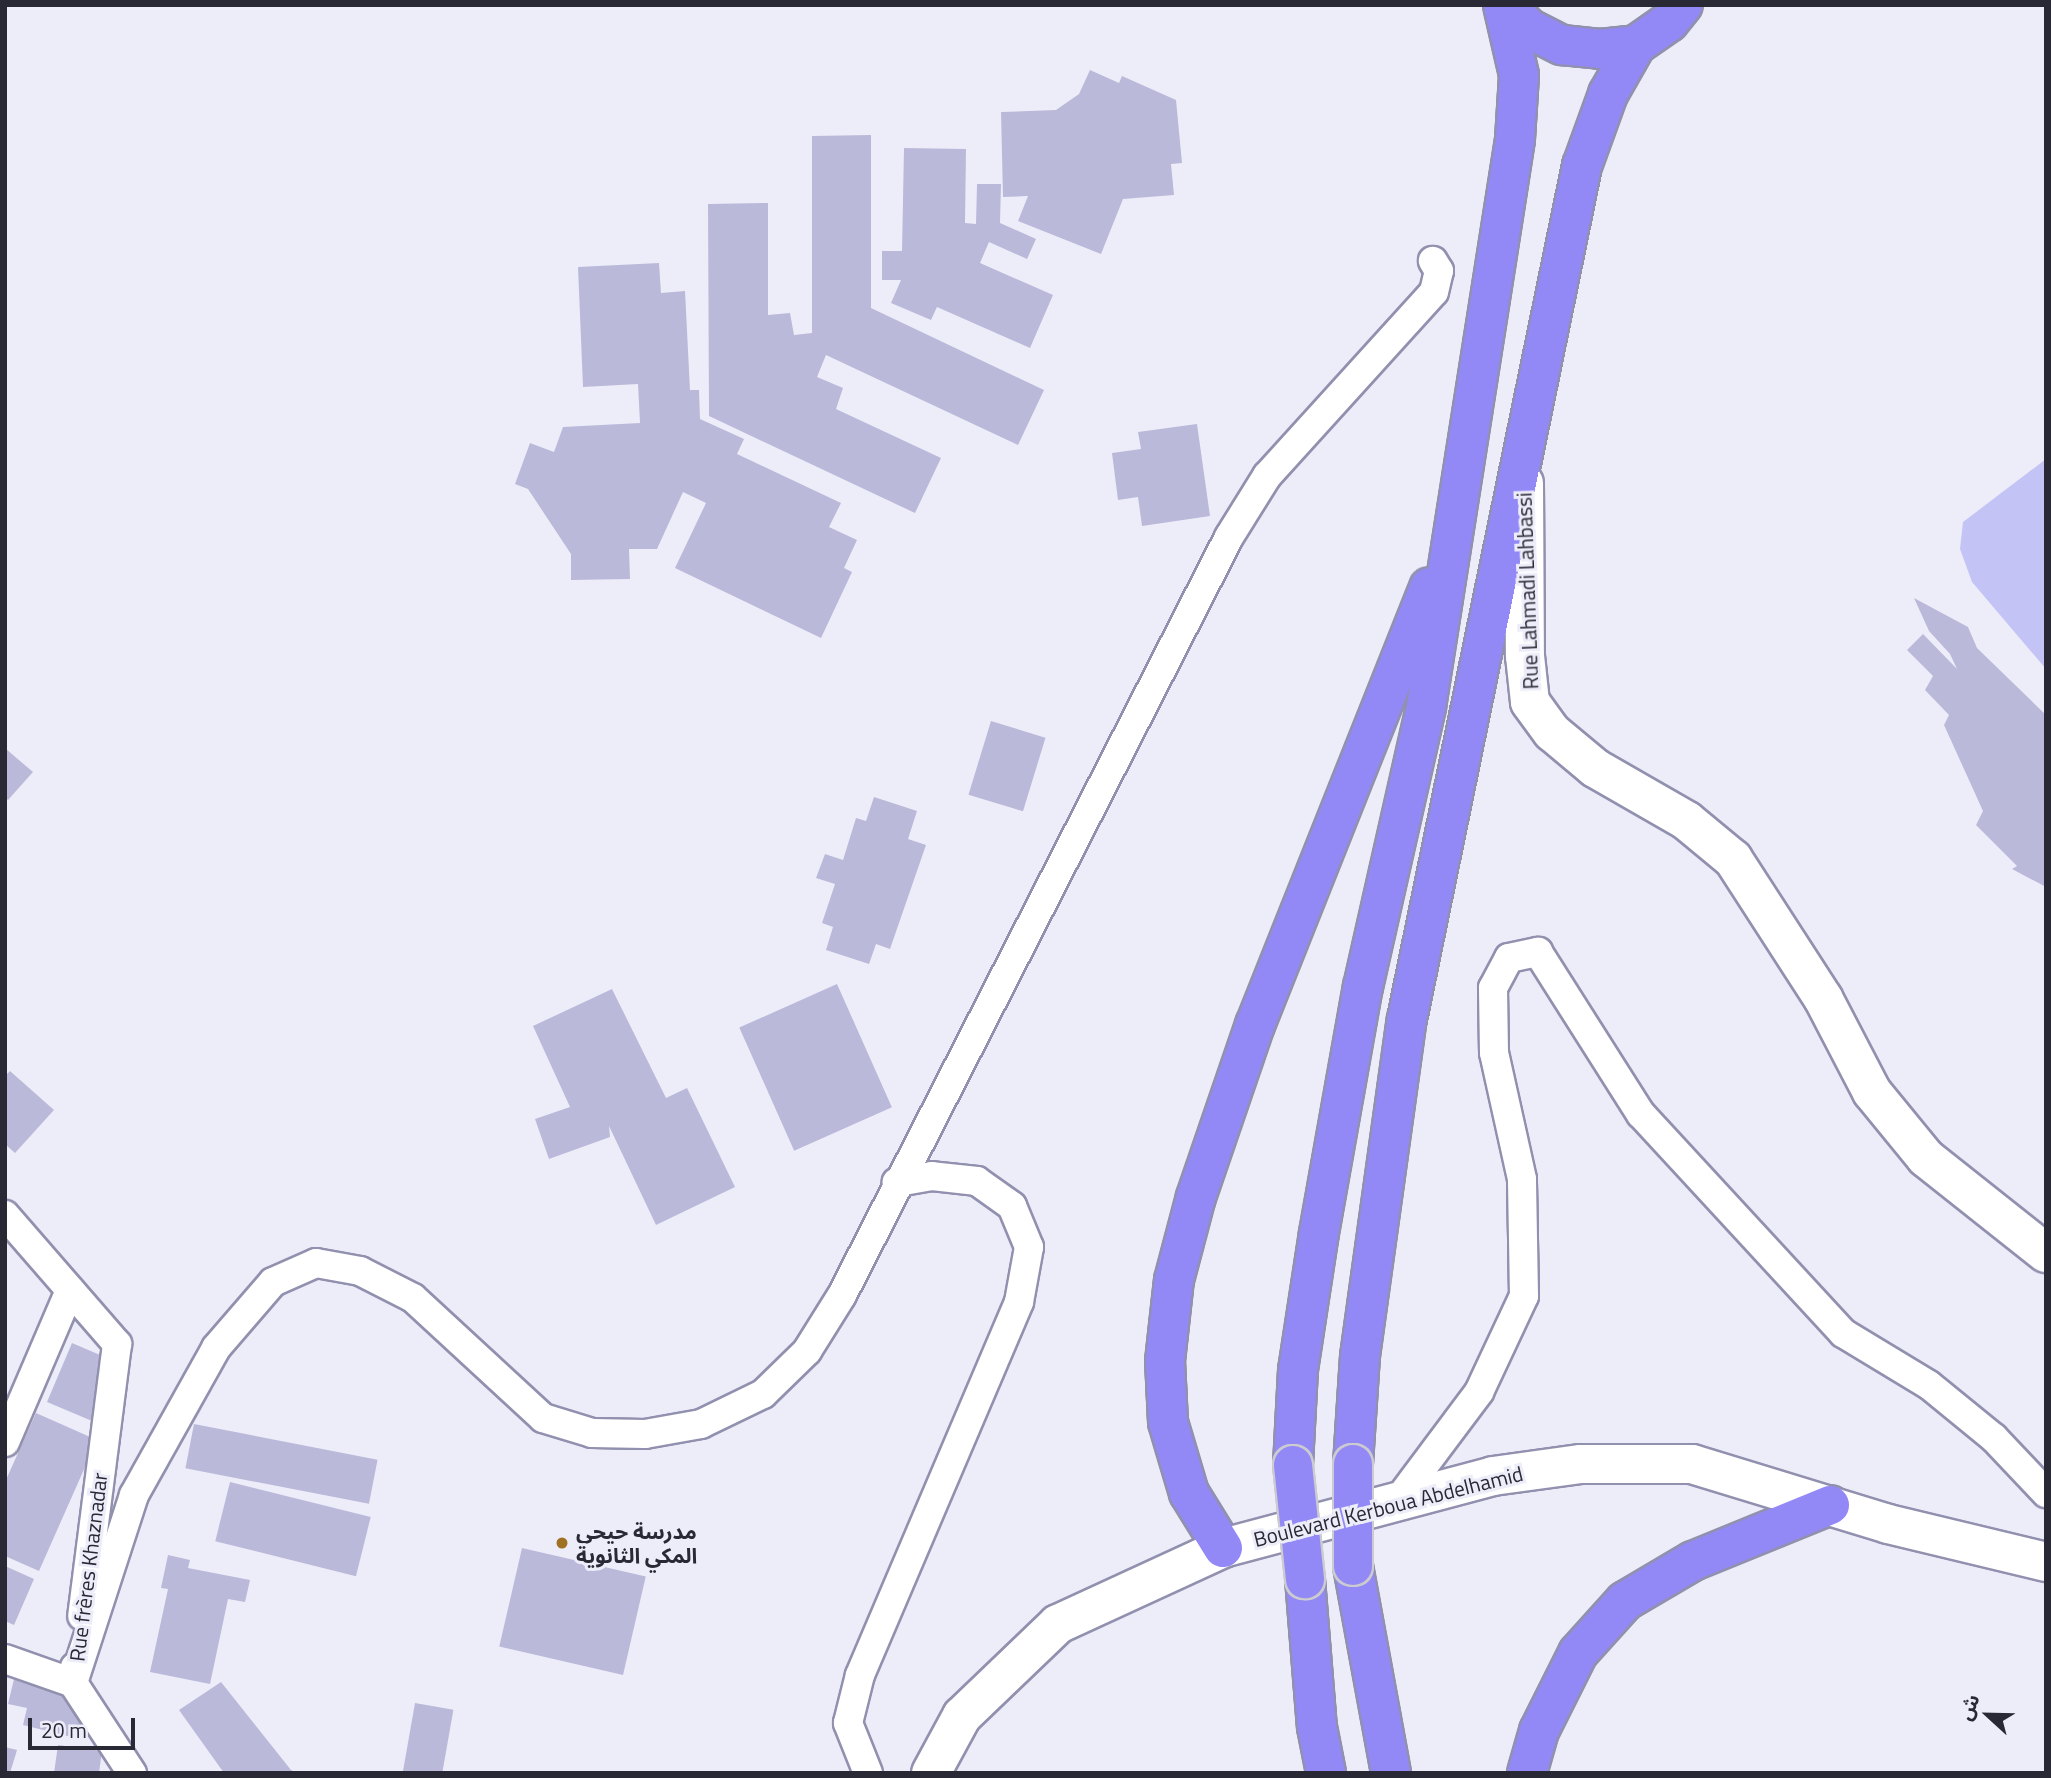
<!DOCTYPE html>
<meta charset="utf-8">
<style>
body{margin:0}
#map{position:relative;width:2051px;height:1778px;overflow:hidden;background:#ededfa;font-family:"Titillium Web","Noto Sans Arabic",sans-serif}
div>[style]{position:absolute}
.green>*{inset:0;background:#c4c3f6}
.building>*{inset:0;background:#bab9d9;transform-origin:0 0}
.roads{filter:drop-shadow(2px 0 #9191af) drop-shadow(-2px 0 #9191af) drop-shadow(0 2px #9191af) drop-shadow(0 -2px #9191af)}
.street>*{height:28px;margin:-14px;padding:0 14px;transform-origin:14px;border-radius:14px;background:#fff}
.secondary>*{height:38px;margin:-19px;padding:0 19px;transform-origin:19px;border-radius:19px;background:#fff}
.highway>*{height:38px;margin:-19px;padding:0 19px;transform-origin:19px;border-radius:19px;background:#9389f6}
.bridges{filter:drop-shadow(2px 0 #cccbcf) drop-shadow(-2px 0 #cccbcf) drop-shadow(0 2px #cccbcf) drop-shadow(0 -2px #cccbcf)}
.highway-bridge>*{height:38px;margin:-19px;padding:0 19px;transform-origin:19px;border-radius:19px;background:#9389f6}
.dots>*{width:19px;height:19px;translate:-50% -50%;box-sizing:border-box;border:4px solid #ededfa;border-radius:50%}
span{translate:-50% -50%;white-space:nowrap;text-align:center;line-height:1.15;-webkit-text-stroke:6px #ededfa;paint-order:stroke}
.street-label{font-size:21px;color:#292835}
.poi-label{font-size:21px;color:#292835;font-weight:700}
.left{translate:0 -50%;text-align:left}
.frame{position:absolute;inset:0;border:7px solid #292835;pointer-events:none}
.north{position:absolute;left:1953px;top:1680px;width:70px;height:70px;-webkit-text-stroke:5px #ededfa;paint-order:stroke;rotate:292deg;font-size:19px;font-weight:700;line-height:28px;text-align:center;color:#292835}
.north::after{content:'';display:block;margin:auto;width:24px;height:32px;background:#292835;clip-path:polygon(50% 0,100% 100%,50% 72%,0 100%)}
.scale{position:absolute;left:28px;top:1718px;width:107px;height:32px;box-sizing:border-box;border:4px solid #292835;border-top:0;padding-left:9px;font-size:21px;line-height:24px;white-space:nowrap;color:#292835;-webkit-text-stroke:5px #ededfa;paint-order:stroke}
</style>
<div id="map">
<div class="green">
<div style="clip-path:polygon(2046px 459px,2046px 669px,1972px 582px,1960px 549px,1963px 522px)"></div>
</div>
<div class="building">
<div style="clip-path:polygon(1090px 70px,1119px 83px,1122px 76px,1176px 100px,1182px 163px,1171px 164px,1174px 195px,1123px 199px,1101px 254px,1018px 221px,1028px 196px,1003px 197px,1001px 112px,1056px 110px,1079px 94px)"></div>
<div style="clip-path:polygon(871px 135px,871px 308px,1044px 390px,1018px 445px,826px 355px,817px 377px,843px 388px,836px 409px,941px 458px,915px 513px,709px 416px,708px 204px,768px 203px,768px 315px,790px 313px,794px 335px,812px 333px,812px 136px)"></div>
<div style="clip-path:polygon(904px 148px,966px 149px,965px 223px,976px 224px,977px 184px,1001px 184px,1000px 223px,1036px 239px,1027px 259px,989px 242px,980px 263px,1053px 295px,1030px 348px,937px 307px,931px 320px,891px 303px,901px 280px,882px 280px,882px 251px,902px 251px)"></div>
<div style="clip-path:polygon(659px 263px,661px 293px,685px 291px,690px 390px,699px 390px,700px 419px,744px 439px,737px 454px,841px 503px,829px 527px,857px 540px,844px 568px,852px 572px,821px 638px,675px 568px,706px 503px,683px 492px,657px 549px,629px 549px,630px 579px,571px 580px,571px 554px,528px 489px,515px 484px,530px 443px,554px 452px,563px 427px,640px 423px,638px 384px,583px 387px,578px 267px)"></div>
<div style="clip-path:polygon(1197px 424px,1210px 516px,1142px 526px,1138px 497px,1118px 500px,1112px 453px,1141px 449px,1138px 432px)"></div>
<div style="clip-path:polygon(1914px 598px,1968px 627px,1977px 648px,2046px 715px,2046px 887px,2012px 869px,2017px 866px,1976px 825px,1983px 811px,1944px 725px,1949px 715px,1925px 690px,1933px 676px,1907px 650px,1923px 634px,1957px 669px,1950px 654px,1929px 631px)"></div>
<div style="left:991px;top:721px;width:57px;height:77px;rotate:17deg"></div>
<div style="clip-path:polygon(6px 749px,33px 772px,8px 800px,5px 797px)"></div>
<div style="clip-path:polygon(874px 797px,917px 811px,908px 839px,926px 845px,890px 949px,876px 944px,869px 964px,826px 950px,833px 927px,822px 923px,835px 884px,816px 878px,825px 854px,843px 860px,856px 818px,866px 821px)"></div>
<div style="left:837px;top:984px;width:135px;height:107px;rotate:66deg"></div>
<div style="clip-path:polygon(612px 989px,666px 1098px,687px 1088px,735px 1187px,656px 1225px,609px 1126px,610px 1137px,549px 1159px,535px 1119px,570px 1107px,533px 1026px)"></div>
<div style="clip-path:polygon(10px 1071px,54px 1110px,15px 1153px,5px 1144px,5px 1076px)"></div>
<div style="left:72px;top:1343px;width:49px;height:64px;rotate:23deg"></div>
<div style="clip-path:polygon(36px 1413px,97px 1440px,39px 1571px,5px 1556px,5px 1482px)"></div>
<div style="left:194px;top:1424px;width:187px;height:45px;rotate:11deg"></div>
<div style="left:230px;top:1482px;width:145px;height:61px;rotate:14deg"></div>
<div style="left:522px;top:1548px;width:127px;height:101px;rotate:13deg"></div>
<div style="clip-path:polygon(168px 1555px,190px 1560px,188px 1568px,250px 1580px,245px 1602px,228px 1599px,210px 1684px,150px 1672px,168px 1589px,161px 1588px)"></div>
<div style="clip-path:polygon(5px 1566px,34px 1579px,14px 1625px,5px 1621px)"></div>
<div style="clip-path:polygon(14px 1679px,90px 1697px,80px 1739px,23px 1725px,27px 1708px,8px 1704px)"></div>
<div style="clip-path:polygon(221px 1682px,291px 1770px,297px 1773px,224px 1773px,179px 1710px)"></div>
<div style="left:415px;top:1703px;width:39px;height:71px;rotate:10deg"></div>
<div style="clip-path:polygon(58px 1745px,102px 1751px,99px 1773px,54px 1773px)"></div>
<div style="clip-path:polygon(5px 1747px,17px 1750px,10px 1773px,5px 1773px)"></div>
</div>
<div class="roads">
<div class="street">
<div style="left:5px;top:1215px;width:171px;rotate:49deg"></div>
<div style="left:117px;top:1344px;width:274px;rotate:97.3deg"></div>
<div style="left:5px;top:1442px;width:165px;rotate:-66.8deg"></div>
<div style="left:1399px;top:1499px;width:134px;rotate:-53.2deg"></div>
<div style="left:1479px;top:1392px;width:106px;rotate:-64.9deg"></div>
<div style="left:1524px;top:1296px;width:117px;rotate:-91deg"></div>
<div style="left:1522px;top:1179px;width:129px;rotate:-102.5deg"></div>
<div style="left:1494px;top:1053px;width:65px;rotate:-90.9deg"></div>
<div style="left:1493px;top:988px;width:34px;rotate:-62deg"></div>
<div style="left:1509px;top:958px;width:30px;rotate:-12deg"></div>
<div style="left:1538px;top:952px;width:192px;rotate:57.6deg"></div>
<div style="left:1641px;top:1114px;width:298px;rotate:47.3deg"></div>
<div style="left:1843px;top:1333px;width:100px;rotate:31.2deg"></div>
<div style="left:1929px;top:1385px;width:84px;rotate:39.2deg"></div>
<div style="left:1994px;top:1438px;width:76px;rotate:46.6deg"></div>
<div style="left:5px;top:1659px;width:72px;rotate:19.4deg"></div>
<div style="left:73px;top:1683px;width:198px;rotate:-72deg"></div>
<div style="left:134px;top:1495px;width:168px;rotate:-60.8deg"></div>
<div style="left:216px;top:1348px;width:87px;rotate:-49.2deg"></div>
<div style="left:273px;top:1282px;width:47px;rotate:-23.8deg"></div>
<div style="left:316px;top:1263px;width:45px;rotate:10.3deg"></div>
<div style="left:360px;top:1271px;width:59px;rotate:27deg"></div>
<div style="left:413px;top:1298px;width:177px;rotate:42.7deg"></div>
<div style="left:543px;top:1418px;width:51px;rotate:17deg"></div>
<div style="left:592px;top:1433px;width:53px;rotate:1.1deg"></div>
<div style="left:645px;top:1434px;width:57px;rotate:-10.1deg"></div>
<div style="left:701px;top:1424px;width:69px;rotate:-25.8deg"></div>
<div style="left:763px;top:1394px;width:62px;rotate:-44.3deg"></div>
<div style="left:807px;top:1351px;width:66px;rotate:-58deg"></div>
<div style="left:842px;top:1295px;width:851px;rotate:-62.95deg"></div>
<div style="left:1229px;top:537px;width:72px;rotate:-58.1deg"></div>
<div style="left:1267px;top:476px;width:248px;rotate:-47.8deg"></div>
<div style="left:1434px;top:292px;width:22px;rotate:-77deg"></div>
<div style="left:1439px;top:271px;width:12px;rotate:-121deg"></div>
<div style="left:75px;top:1667px;width:16px;rotate:97deg"></div>
<div style="left:73px;top:1683px;width:108px;rotate:56.8deg"></div>
<div style="left:868px;top:1773px;width:54px;rotate:-111.8deg"></div>
<div style="left:848px;top:1723px;width:49px;rotate:-76deg"></div>
<div style="left:860px;top:1675px;width:405px;rotate:-66.9deg"></div>
<div style="left:1019px;top:1302px;width:56px;rotate:-79.7deg"></div>
<div style="left:1029px;top:1247px;width:44px;rotate:-112.5deg"></div>
<div style="left:1012px;top:1206px;width:43px;rotate:-144.5deg"></div>
<div style="left:977px;top:1181px;width:45px;rotate:-173.7deg"></div>
<div style="left:932px;top:1176px;width:36px;rotate:170deg"></div>
</div>
<div class="secondary">
<div style="left:1524px;top:483px;width:173px;rotate:89.7deg"></div>
<div style="left:1525px;top:656px;width:46px;rotate:83.8deg"></div>
<div style="left:1530px;top:702px;width:37px;rotate:54deg"></div>
<div style="left:1552px;top:732px;width:56px;rotate:39.9deg"></div>
<div style="left:1595px;top:768px;width:106px;rotate:29.9deg"></div>
<div style="left:1687px;top:821px;width:60px;rotate:39.6deg"></div>
<div style="left:1733px;top:859px;width:166px;rotate:57.1deg"></div>
<div style="left:1823px;top:998px;width:106px;rotate:62.5deg"></div>
<div style="left:1872px;top:1092px;width:85px;rotate:50.7deg"></div>
<div style="left:1926px;top:1158px;width:153px;rotate:38.4deg"></div>
<div style="left:931px;top:1773px;width:65px;rotate:-61.5deg"></div>
<div style="left:962px;top:1716px;width:133px;rotate:-43.8deg"></div>
<div style="left:1058px;top:1624px;width:182px;rotate:-24.7deg"></div>
<div style="left:1223px;top:1548px;width:279px;rotate:-14.9deg"></div>
<div style="left:1493px;top:1476px;width:89px;rotate:-7.8deg"></div>
<div style="left:1581px;top:1464px;width:111px"></div>
<div style="left:1692px;top:1464px;width:205px;rotate:17deg"></div>
<div style="left:1888px;top:1524px;width:163px;rotate:13.5deg"></div>
</div>
<div class="highway">
<div style="left:1506px;top:5px;width:32px;rotate:46deg"></div>
<div style="left:1528px;top:28px;width:38px;rotate:27deg"></div>
<div style="left:1562px;top:45px;width:38px;rotate:6deg"></div>
<div style="left:1600px;top:49px;width:36px;rotate:-6deg"></div>
<div style="left:1636px;top:45px;width:40px;rotate:-34.9deg"></div>
<div style="left:1669px;top:22px;width:22px;rotate:-51deg"></div>
<div style="left:1353px;top:1464px;width:108px;rotate:-86.3deg"></div>
<div style="left:1360px;top:1356px;width:340px;rotate:-82.1deg"></div>
<div style="left:1407px;top:1019px;width:871px;rotate:-78.41deg"></div>
<div style="left:1582px;top:166px;width:77px;rotate:-70.1deg"></div>
<div style="left:1608px;top:94px;width:56px;rotate:-60.3deg"></div>
<div style="left:1293px;top:1465px;width:95px;rotate:-87deg"></div>
<div style="left:1298px;top:1370px;width:139px;rotate:-81.3deg"></div>
<div style="left:1319px;top:1233px;width:250px;rotate:-79.9deg"></div>
<div style="left:1363px;top:987px;width:287px;rotate:-77.3deg"></div>
<div style="left:1426px;top:707px;width:575px;rotate:-81.09deg"></div>
<div style="left:1515px;top:139px;width:64px;rotate:-86.4deg"></div>
<div style="left:1519px;top:75px;width:72px;rotate:-102.9deg"></div>
<div style="left:1223px;top:1548px;width:65px;rotate:-121.7deg"></div>
<div style="left:1189px;top:1493px;width:74px;rotate:-106.5deg"></div>
<div style="left:1168px;top:1422px;width:61px;rotate:-92.8deg"></div>
<div style="left:1165px;top:1361px;width:81px;rotate:-83.7deg"></div>
<div style="left:1174px;top:1280px;width:86px;rotate:-75.2deg"></div>
<div style="left:1196px;top:1197px;width:182px;rotate:-71.1deg"></div>
<div style="left:1255px;top:1025px;width:471px;rotate:-68.3deg"></div>
<div style="left:1353px;top:1566px;width:210px;rotate:79.6deg"></div>
<div style="left:1305px;top:1579px;width:148px;rotate:85.4deg"></div>
<div style="left:1317px;top:1727px;width:47px;rotate:78.9deg"></div>
<div style="left:1527px;top:1773px;width:44px;rotate:-74.1deg"></div>
<div style="left:1539px;top:1731px;width:87px;rotate:-63.4deg"></div>
<div style="left:1578px;top:1653px;width:70px;rotate:-47.9deg"></div>
<div style="left:1625px;top:1601px;width:79px;rotate:-30.5deg"></div>
<div style="left:1693px;top:1561px;width:148px;rotate:-22.2deg"></div>
</div>
</div>
<div class="bridges">
<div class="highway-bridge">
<div style="left:1293px;top:1465px;width:115px;rotate:84deg"></div>
<div style="left:1353px;top:1566px;width:102px;rotate:-90deg"></div>
</div>
</div>
<div class="dots">
<div style="left:562px;top:1543px;background:#9f7123"></div>
</div>
<div class="street-label">
<span style="left:1527px;top:591px;rotate:-92deg">Rue Lahmadi Lahbassi</span>
<span style="left:1388px;top:1506px;rotate:-14deg">Boulevard Kerboua Abdelhamid</span>
<span style="left:88px;top:1567px;rotate:-83deg">Rue frères Khaznadar</span>
</div>
<div class="poi-label">
<span class="left" style="left:576px;top:1543px">مدرسة حيحي<br>المكي الثانوية</span>
</div>
<div class="frame"></div>
<div class="north">ش</div>
<div class="scale">20 m</div>
</div>
